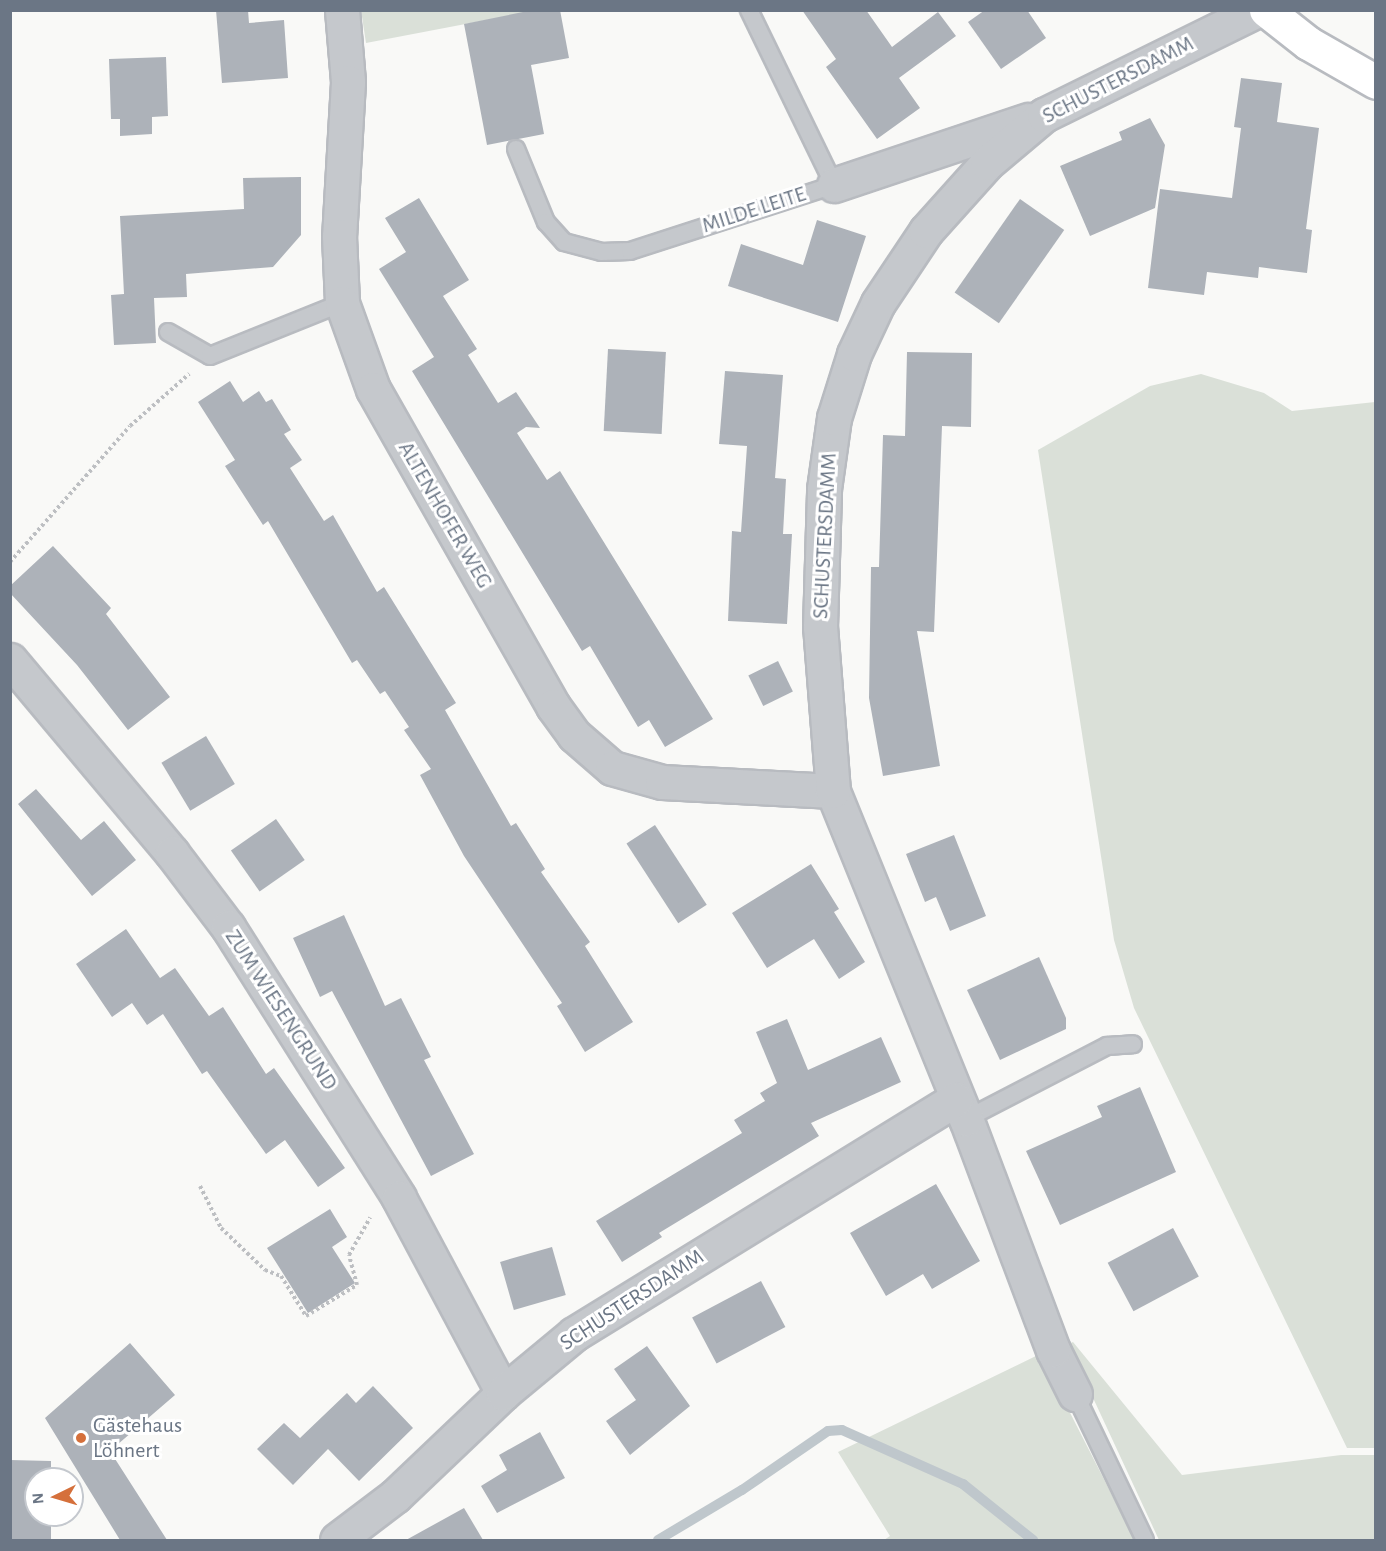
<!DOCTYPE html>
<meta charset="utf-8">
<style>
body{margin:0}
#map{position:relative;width:1386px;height:1551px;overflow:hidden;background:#f9f9f7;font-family:"Alegreya Sans",sans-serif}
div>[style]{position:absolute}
.green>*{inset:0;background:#dae0d8}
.stream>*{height:10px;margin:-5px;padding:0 5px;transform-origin:5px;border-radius:5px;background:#bfc7cc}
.building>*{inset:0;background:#adb2b9;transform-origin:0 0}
.path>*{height:4px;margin-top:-2px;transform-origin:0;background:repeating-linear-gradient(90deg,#bdbfc2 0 3px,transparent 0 6px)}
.roads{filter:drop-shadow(2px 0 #b8bbc0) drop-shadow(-2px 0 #b8bbc0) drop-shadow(0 2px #b8bbc0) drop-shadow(0 -2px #b8bbc0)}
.lane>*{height:16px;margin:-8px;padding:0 8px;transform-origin:8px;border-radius:8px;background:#c5c8cc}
.street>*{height:33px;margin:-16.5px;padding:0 16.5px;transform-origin:16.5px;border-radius:16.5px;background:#c5c8cc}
.secondary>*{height:33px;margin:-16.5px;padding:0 16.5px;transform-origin:16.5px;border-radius:16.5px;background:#fff}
.dots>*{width:16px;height:16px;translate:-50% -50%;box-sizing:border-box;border:3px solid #fff;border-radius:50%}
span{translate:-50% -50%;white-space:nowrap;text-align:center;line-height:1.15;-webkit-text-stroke:6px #fff;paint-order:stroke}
.street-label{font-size:22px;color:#6b7685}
.poi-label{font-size:22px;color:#6b7685}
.left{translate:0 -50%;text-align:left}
.frame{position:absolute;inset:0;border:12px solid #6b7685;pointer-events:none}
.north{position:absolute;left:24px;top:1467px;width:60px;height:60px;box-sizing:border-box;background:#fff;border:2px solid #c4c8ce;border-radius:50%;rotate:265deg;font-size:16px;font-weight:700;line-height:24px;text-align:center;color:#6b7685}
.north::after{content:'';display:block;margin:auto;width:21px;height:27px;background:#d5703b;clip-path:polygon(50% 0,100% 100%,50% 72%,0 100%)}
</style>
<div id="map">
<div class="green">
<div style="clip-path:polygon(361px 10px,533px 11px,366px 43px)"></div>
<div style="clip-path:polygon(1201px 374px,1264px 393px,1292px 411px,1375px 402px,1375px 1448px,1347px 1448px,1134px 1008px,1114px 940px,1038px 450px,1150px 386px)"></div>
<div style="clip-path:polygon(1073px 1342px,1182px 1475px,1341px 1455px,1375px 1455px,1375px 1540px,1159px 1540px,1068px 1344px)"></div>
<div style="clip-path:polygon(1040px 1354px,1135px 1540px,884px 1540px,890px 1536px,838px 1452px)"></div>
</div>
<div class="stream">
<div style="left:658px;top:1540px;width:98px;rotate:-30.8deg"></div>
<div style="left:742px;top:1490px;width:104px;rotate:-34.5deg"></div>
<div style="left:828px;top:1431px;width:14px;rotate:-4deg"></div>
<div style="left:842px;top:1430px;width:133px;rotate:24.1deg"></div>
<div style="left:963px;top:1484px;width:90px;rotate:38.7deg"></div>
</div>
<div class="building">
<div style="clip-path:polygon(216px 10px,248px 10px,249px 23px,284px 20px,288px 78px,222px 83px)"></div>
<div style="clip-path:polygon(533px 10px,560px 10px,569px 58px,531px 65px,544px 134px,487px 145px,464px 24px)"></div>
<div style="clip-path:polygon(802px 10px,866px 10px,892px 47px,938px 12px,956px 36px,899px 78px,920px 108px,877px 139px,826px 67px,836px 59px)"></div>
<div style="clip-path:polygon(985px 10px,1027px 10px,1046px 38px,1001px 69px,968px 22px)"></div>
<div style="clip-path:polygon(166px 57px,168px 116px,152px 117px,152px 134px,120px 136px,120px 119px,111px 119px,109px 59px)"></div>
<div style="clip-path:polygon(1241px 78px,1282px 83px,1277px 122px,1319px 128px,1306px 229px,1312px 230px,1307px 273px,1259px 267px,1258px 278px,1207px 272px,1204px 295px,1148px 288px,1160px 189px,1232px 198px,1241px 128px,1234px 127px)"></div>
<div style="clip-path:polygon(1150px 118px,1165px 145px,1155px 208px,1090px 236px,1060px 166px,1122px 140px,1119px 132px)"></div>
<div style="clip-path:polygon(301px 177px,301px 235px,273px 267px,186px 274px,187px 297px,154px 298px,156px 343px,114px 345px,111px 295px,124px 294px,120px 216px,244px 209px,243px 178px)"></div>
<div style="clip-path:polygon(419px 198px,469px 280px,443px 296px,477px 349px,468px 355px,498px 403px,516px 392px,540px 428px,526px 427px,517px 433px,547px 480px,560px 471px,713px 719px,665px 747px,649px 720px,638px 727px,590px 646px,582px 651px,412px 371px,434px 357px,379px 269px,406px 252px,385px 218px)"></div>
<div style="left:1020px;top:199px;width:54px;height:114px;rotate:35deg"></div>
<div style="clip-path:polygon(817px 220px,866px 236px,838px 322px,728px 286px,741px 244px,803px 265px)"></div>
<div style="left:608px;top:349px;width:58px;height:82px;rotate:3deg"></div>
<div style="clip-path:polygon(907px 352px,972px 353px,971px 427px,942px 426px,934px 632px,917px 631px,940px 766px,883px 776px,869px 698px,871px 567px,879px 567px,883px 435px,905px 436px)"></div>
<div style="clip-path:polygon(725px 371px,783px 375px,775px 478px,786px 479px,783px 534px,792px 534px,787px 624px,728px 621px,732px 531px,741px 532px,747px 446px,719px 444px)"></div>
<div style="clip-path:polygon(230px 381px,243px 402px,259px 391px,266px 402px,272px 399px,291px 430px,284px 434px,302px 460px,290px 468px,324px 521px,333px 515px,377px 592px,384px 587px,456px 703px,445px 710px,511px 826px,516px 823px,545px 869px,541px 872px,590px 942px,585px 946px,633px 1022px,585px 1052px,557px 1006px,562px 1003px,464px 856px,420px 775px,431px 769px,404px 730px,409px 727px,385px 691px,380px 694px,357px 660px,352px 663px,268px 521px,263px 525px,225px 466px,235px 460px,198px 402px)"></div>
<div style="clip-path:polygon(53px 546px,111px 608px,106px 614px,170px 697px,128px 730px,77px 665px,10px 593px,10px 586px)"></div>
<div style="left:778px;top:661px;width:34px;height:33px;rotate:64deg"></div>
<div style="left:206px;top:736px;width:56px;height:52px;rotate:59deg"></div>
<div style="clip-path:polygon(36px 789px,81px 840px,104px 821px,136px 860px,92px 896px,18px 804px)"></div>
<div style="left:276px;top:819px;width:50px;height:55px;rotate:55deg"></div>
<div style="left:655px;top:825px;width:95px;height:34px;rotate:57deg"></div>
<div style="clip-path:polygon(954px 835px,986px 916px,950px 931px,936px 897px,925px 902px,906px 854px)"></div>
<div style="clip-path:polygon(811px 864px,839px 909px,834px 912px,865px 962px,839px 979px,814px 939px,767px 968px,732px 913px)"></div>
<div style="clip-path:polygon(344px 915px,385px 1006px,401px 998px,431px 1057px,424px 1060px,474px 1154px,431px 1176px,332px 991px,320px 997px,293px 938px)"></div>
<div style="clip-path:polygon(126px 929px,160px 978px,175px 968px,209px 1016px,223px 1007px,266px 1074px,274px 1068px,345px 1168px,318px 1187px,285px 1140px,266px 1154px,207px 1071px,202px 1074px,163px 1014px,147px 1025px,132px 1003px,112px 1017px,76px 964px)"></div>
<div style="clip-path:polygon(1039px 957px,1066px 1018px,1066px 1029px,1000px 1060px,967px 990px)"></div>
<div style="clip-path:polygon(787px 1019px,808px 1070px,881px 1037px,901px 1082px,811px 1123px,819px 1136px,659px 1233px,662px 1237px,622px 1262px,596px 1221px,742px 1133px,734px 1120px,765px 1101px,760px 1093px,777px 1083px,756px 1032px)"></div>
<div style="clip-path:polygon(1140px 1087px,1176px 1172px,1060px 1225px,1026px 1151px,1102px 1117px,1097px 1106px)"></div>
<div style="clip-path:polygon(936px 1184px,980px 1261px,932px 1289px,923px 1274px,886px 1296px,850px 1233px)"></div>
<div style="clip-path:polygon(330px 1209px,347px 1237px,332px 1247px,355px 1283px,308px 1313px,267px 1248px)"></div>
<div style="left:1173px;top:1228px;width:55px;height:74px;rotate:62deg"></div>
<div style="left:552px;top:1247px;width:50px;height:54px;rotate:74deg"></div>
<div style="left:761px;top:1281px;width:52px;height:78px;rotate:62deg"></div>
<div style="clip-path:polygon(130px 1343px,175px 1395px,110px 1451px,167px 1540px,120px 1540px,45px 1418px)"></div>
<div style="clip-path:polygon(647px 1346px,690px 1406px,630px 1455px,606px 1421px,636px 1400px,614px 1369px)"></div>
<div style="clip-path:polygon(373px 1386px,413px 1428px,359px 1481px,328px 1449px,293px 1485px,257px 1449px,284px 1423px,300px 1438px,347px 1393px,356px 1403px)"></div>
<div style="clip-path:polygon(540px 1432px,565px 1478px,497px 1513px,481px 1486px,507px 1470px,499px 1455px)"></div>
<div style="clip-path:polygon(10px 1460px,51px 1461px,51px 1479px,36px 1479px,36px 1515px,51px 1515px,51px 1540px,10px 1540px)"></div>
<div style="clip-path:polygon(464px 1508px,483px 1540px,406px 1540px)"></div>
</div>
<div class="path">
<div style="left:10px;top:562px;width:181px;rotate:-48.6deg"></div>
<div style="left:130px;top:426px;width:79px;rotate:-41.4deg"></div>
<div style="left:200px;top:1186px;width:47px;rotate:63.4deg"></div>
<div style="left:221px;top:1228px;width:61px;rotate:43.7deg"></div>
<div style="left:265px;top:1270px;width:17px;rotate:21deg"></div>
<div style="left:281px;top:1276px;width:47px;rotate:58deg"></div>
<div style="left:306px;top:1316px;width:60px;rotate:-31.3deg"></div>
<div style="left:357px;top:1285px;width:31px;rotate:-105deg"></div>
<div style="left:349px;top:1255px;width:43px;rotate:-60.4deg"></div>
</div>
<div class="roads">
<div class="lane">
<div style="left:516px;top:149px;width:79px;rotate:67.7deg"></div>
<div style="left:546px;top:222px;width:27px;rotate:48deg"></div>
<div style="left:564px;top:242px;width:38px;rotate:15deg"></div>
<div style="left:601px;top:252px;width:29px;rotate:-2deg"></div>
<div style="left:630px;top:251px;width:214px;rotate:-17.9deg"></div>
<div style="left:834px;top:185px;width:195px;rotate:-115.9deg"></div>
<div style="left:168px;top:332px;width:48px;rotate:29.7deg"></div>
<div style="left:210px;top:356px;width:142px;rotate:-21.9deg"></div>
<div style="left:966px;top:1119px;width:159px;rotate:-27.4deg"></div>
<div style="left:1107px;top:1046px;width:26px;rotate:-4deg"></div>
<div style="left:1075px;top:1394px;width:162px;rotate:64.4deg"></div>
</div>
<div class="street">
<div style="left:342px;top:10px;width:72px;rotate:85.2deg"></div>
<div style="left:348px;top:82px;width:154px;rotate:93.3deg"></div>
<div style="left:339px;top:236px;width:67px;rotate:87.4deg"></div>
<div style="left:342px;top:303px;width:91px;rotate:70.2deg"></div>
<div style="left:373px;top:389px;width:365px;rotate:60.4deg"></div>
<div style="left:553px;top:706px;width:36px;rotate:54deg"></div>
<div style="left:574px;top:735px;width:50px;rotate:41deg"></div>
<div style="left:612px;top:768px;width:52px;rotate:15.6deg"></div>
<div style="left:662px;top:782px;width:171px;rotate:3deg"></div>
<div style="left:834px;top:185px;width:205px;rotate:-18.5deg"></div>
<div style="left:10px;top:660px;width:252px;rotate:50deg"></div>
<div style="left:172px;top:853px;width:93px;rotate:52.9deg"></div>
<div style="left:228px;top:927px;width:320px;rotate:57.7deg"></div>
<div style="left:399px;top:1198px;width:221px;rotate:61.9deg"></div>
<div style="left:1075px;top:1394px;width:49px;rotate:-116.6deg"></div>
<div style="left:1053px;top:1350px;width:247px;rotate:-110.6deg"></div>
<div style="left:966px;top:1119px;width:354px;rotate:-112.1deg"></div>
<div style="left:833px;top:791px;width:165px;rotate:-94.5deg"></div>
<div style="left:820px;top:627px;width:138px;rotate:-88.3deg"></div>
<div style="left:824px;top:489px;width:72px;rotate:-82deg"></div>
<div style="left:834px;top:418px;width:67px;rotate:-72.6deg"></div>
<div style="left:854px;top:354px;width:56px;rotate:-64.8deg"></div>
<div style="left:878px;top:303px;width:87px;rotate:-56.3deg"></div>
<div style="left:926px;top:231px;width:91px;rotate:-48.1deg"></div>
<div style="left:987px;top:163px;width:75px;rotate:-40.1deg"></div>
<div style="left:1044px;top:115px;width:237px;rotate:-26.2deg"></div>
<div style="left:337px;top:1540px;width:73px;rotate:-37.2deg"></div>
<div style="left:395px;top:1496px;width:149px;rotate:-43.6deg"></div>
<div style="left:503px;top:1393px;width:92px;rotate:-39.7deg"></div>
<div style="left:574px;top:1334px;width:448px;rotate:-31.6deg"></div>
</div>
<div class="secondary">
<div style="left:1266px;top:10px;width:53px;rotate:38.2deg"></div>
<div style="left:1308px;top:43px;width:78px;rotate:29.8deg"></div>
</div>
</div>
<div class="dots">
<div style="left:81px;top:1438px;background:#d5703b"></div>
</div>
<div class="street-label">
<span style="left:1118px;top:80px;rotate:-27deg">SCHUSTERSDAMM</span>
<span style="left:754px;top:210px;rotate:-18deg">MILDE LEITE</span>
<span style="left:445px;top:515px;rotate:60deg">ALTENHOFER WEG</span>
<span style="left:825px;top:536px;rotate:-87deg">SCHUSTERSDAMM</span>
<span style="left:281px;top:1010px;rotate:57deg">ZUM WIESENGRUND</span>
<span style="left:632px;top:1300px;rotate:-33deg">SCHUSTERSDAMM</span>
</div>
<div class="poi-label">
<span class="left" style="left:93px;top:1438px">Gästehaus<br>Löhnert</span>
</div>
<div class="frame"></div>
<div class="north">N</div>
</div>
